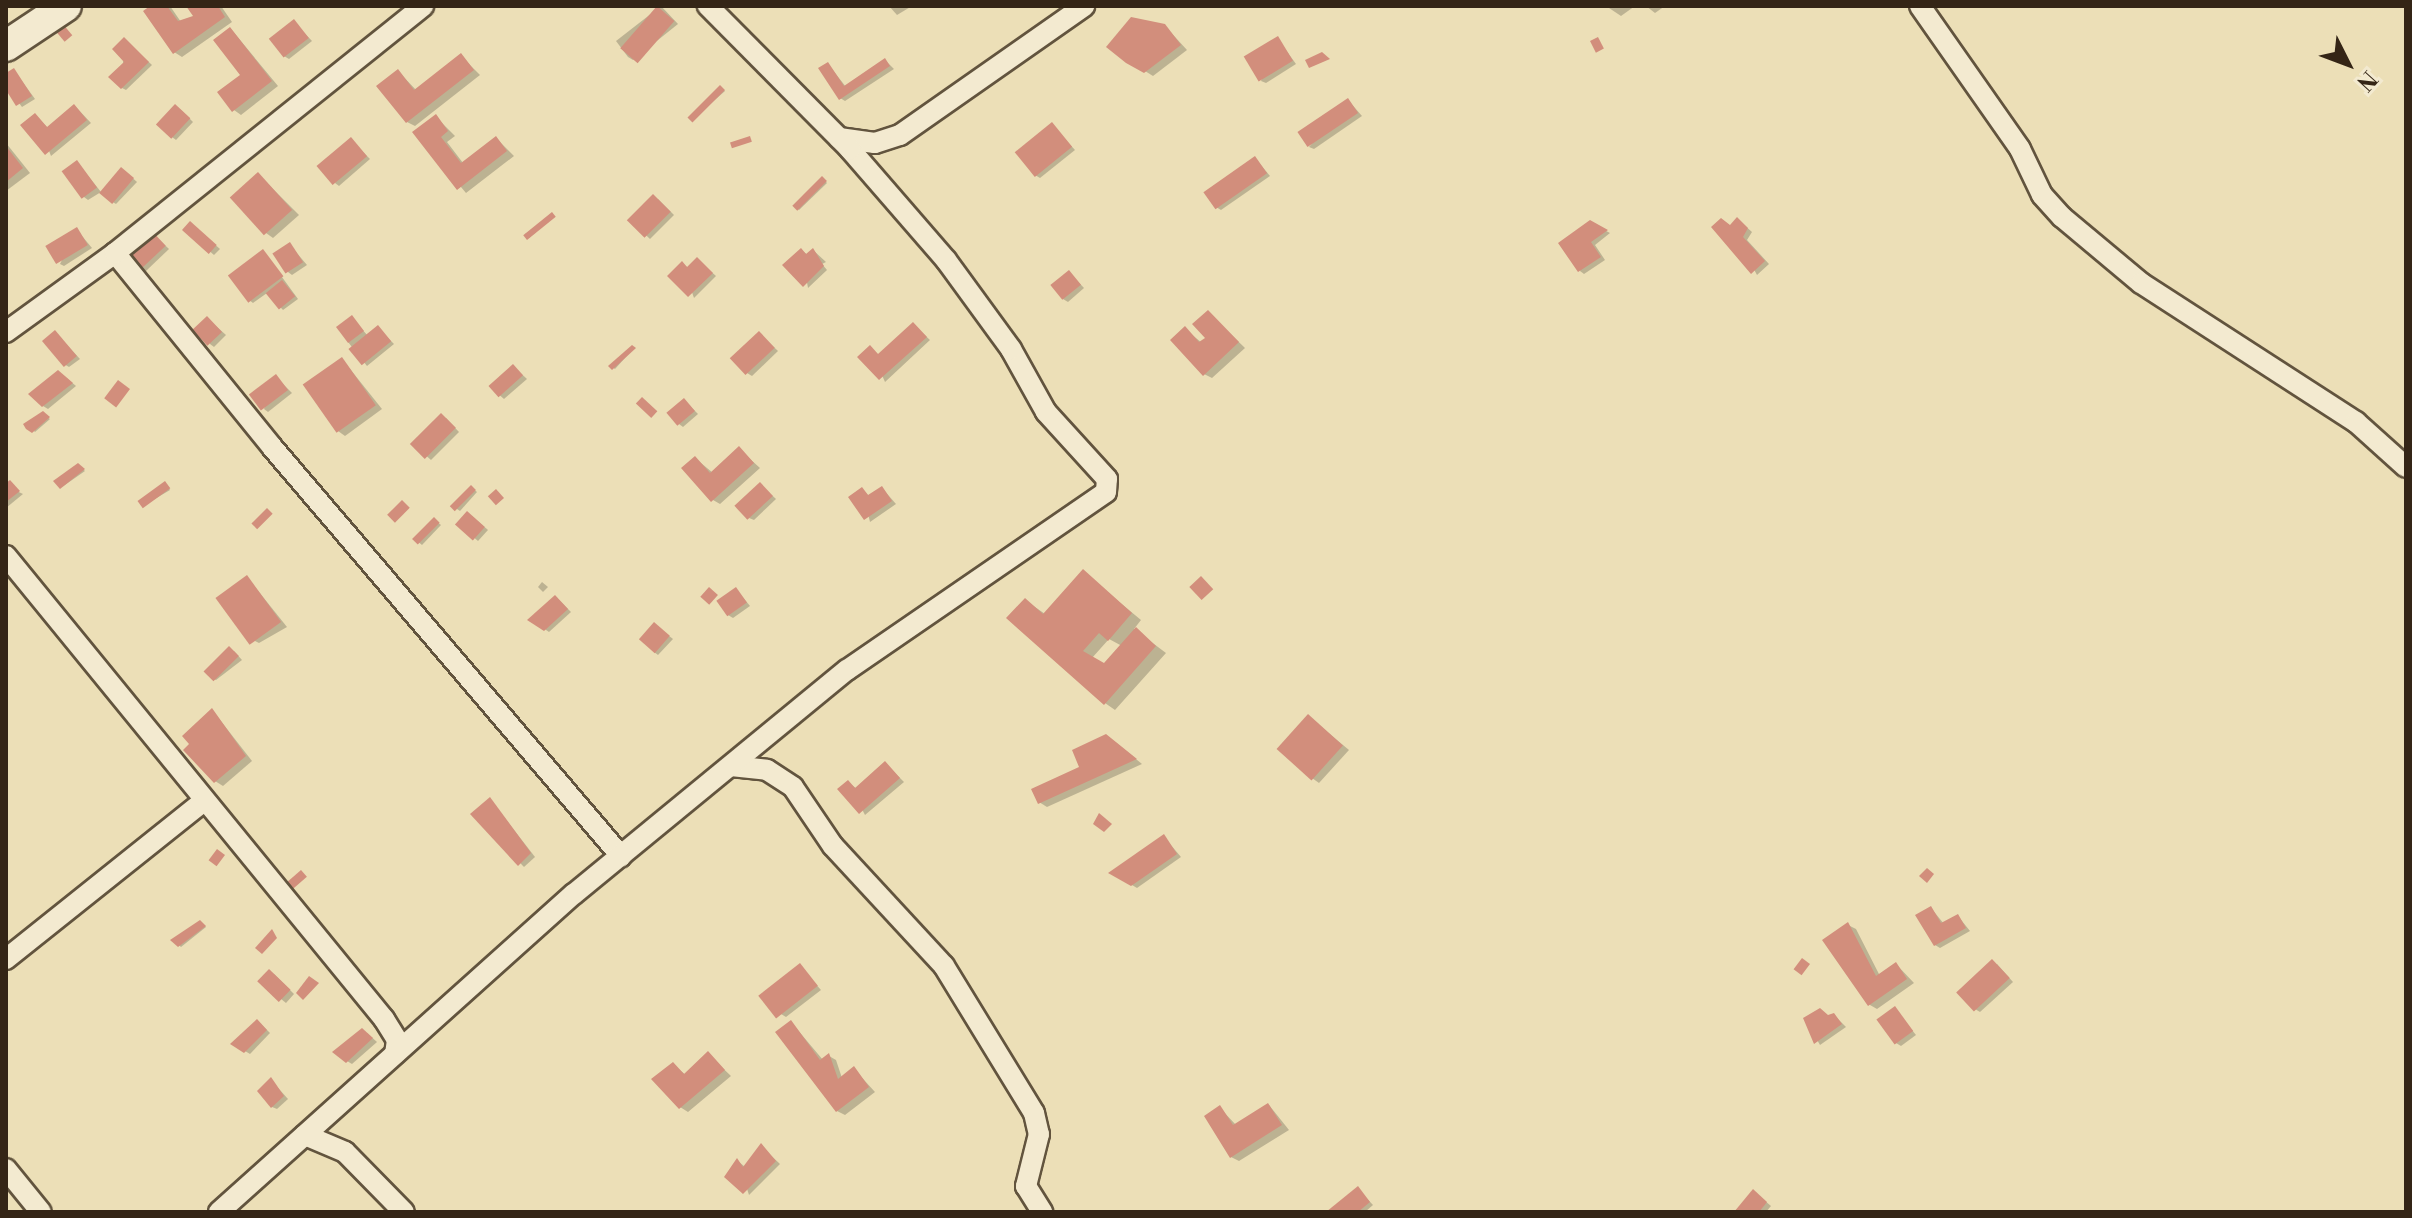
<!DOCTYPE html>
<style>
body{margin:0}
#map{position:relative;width:2412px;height:1218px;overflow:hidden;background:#ecdfb7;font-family:"Libre Bodoni",serif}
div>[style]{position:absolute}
.shadow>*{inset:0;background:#0003}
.building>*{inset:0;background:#d28e7c;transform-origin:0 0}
.roads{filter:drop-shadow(2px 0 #62543e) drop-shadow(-2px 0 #62543e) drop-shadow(0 2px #62543e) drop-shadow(0 -2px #62543e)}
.street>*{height:20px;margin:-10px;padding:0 10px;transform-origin:10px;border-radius:10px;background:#f3ead0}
.secondary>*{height:30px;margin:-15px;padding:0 15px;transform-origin:15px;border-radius:15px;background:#f3ead0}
span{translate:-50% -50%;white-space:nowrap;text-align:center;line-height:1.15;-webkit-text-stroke:6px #f3ead0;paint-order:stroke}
.frame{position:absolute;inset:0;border:8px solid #342516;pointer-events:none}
.north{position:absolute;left:2308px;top:24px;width:80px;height:80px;-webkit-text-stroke:6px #f3ead0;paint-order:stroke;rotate:132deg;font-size:22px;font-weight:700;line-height:32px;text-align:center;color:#342516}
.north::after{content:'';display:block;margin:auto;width:28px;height:36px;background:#342516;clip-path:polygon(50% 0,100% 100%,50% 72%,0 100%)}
</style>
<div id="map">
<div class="shadow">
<div style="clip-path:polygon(154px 6px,170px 6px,181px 22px,196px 17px,189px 6px,221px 6px,232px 22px,182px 57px,174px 52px)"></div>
<div style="clip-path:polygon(661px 6px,678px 24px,633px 60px,628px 57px,616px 41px)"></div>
<div style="clip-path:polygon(889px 6px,912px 6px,897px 15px)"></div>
<div style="clip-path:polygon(1606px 6px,1635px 6px,1621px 16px)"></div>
<div style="clip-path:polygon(1646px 6px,1665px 6px,1655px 13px)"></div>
<div style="clip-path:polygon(294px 22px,312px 41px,289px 59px,284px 56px)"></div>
<div style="clip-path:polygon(1164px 25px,1187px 50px,1153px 76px,1145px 71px)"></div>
<div style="clip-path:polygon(231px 29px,278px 86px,241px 115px,234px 110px,243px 76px)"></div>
<div style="clip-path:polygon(124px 39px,152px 65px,126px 90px,122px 88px)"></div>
<div style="clip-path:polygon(1278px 39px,1296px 64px,1266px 83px,1261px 81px)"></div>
<div style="clip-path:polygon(461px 56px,480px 75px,415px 126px,407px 122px,398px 71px,417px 91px)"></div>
<div style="clip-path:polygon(885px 60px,894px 69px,845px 101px,840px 98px,828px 64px,846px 87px)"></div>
<div style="clip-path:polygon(14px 70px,35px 99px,22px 107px,6px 86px,6px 75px)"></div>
<div style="clip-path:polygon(722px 88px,725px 91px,692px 120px)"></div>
<div style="clip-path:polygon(1348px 100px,1362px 116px,1314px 149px,1309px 147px)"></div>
<div style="clip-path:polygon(75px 106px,91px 123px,51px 156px,35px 115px,48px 128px)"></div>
<div style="clip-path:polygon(180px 109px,193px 122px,176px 140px,172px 137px)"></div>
<div style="clip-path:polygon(436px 117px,455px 136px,447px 142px,463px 163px,496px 138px,514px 156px,466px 193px,415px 132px)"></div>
<div style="clip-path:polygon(1052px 125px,1075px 150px,1040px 178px,1035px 175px)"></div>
<div style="clip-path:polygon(351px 140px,370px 159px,339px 186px,335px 183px)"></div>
<div style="clip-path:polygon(6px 143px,30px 173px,6px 191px)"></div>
<div style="clip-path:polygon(1255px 158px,1270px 176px,1221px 210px,1216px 207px)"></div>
<div style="clip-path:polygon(77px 162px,101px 192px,88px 200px,84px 197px)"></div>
<div style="clip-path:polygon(126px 172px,137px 182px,116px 204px,111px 201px)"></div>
<div style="clip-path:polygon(258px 174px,299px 215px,273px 238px,266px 233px)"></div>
<div style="clip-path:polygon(824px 180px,827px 183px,799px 210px,794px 205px)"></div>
<div style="clip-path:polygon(658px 199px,674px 215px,650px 239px,630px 220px)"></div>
<div style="clip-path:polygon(554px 216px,529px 238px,525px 234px)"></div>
<div style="clip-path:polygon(1591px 223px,1610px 233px,1595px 245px,1605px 260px,1584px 274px,1580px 271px)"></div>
<div style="clip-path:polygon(1742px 223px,1752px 232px,1747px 240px,1769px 264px,1757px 275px,1731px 227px)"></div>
<div style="clip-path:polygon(195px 227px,220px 249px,214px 255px,185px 230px)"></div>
<div style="clip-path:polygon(77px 230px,92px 248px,64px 266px,60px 264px)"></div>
<div style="clip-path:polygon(150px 231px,169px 249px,146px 271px,142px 268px)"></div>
<div style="clip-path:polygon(290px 245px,307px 265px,292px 275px,288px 272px)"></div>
<div style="clip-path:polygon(801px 250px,808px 255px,813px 250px,826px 262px,822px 264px,827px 270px,808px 288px)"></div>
<div style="clip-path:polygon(263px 251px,298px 299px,283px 310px,267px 293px,253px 303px,249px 300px,230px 275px)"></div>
<div style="clip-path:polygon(697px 259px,716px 276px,694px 298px,682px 264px,689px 268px)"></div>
<div style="clip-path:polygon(1069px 272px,1084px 288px,1068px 302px,1063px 299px)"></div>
<div style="clip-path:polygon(1208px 312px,1245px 348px,1212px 378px,1204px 374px,1185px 329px,1202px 343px,1208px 338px)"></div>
<div style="clip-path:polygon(207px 318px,226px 335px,214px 347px,210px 344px)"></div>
<div style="clip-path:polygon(352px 318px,368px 336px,378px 328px,394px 344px,367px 366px,348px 342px)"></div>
<div style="clip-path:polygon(914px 325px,930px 340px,885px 382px,870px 348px,880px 356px)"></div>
<div style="clip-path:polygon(55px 332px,80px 359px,69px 367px,64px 364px)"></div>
<div style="clip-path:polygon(759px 333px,778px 351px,752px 376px,747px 373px)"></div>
<div style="clip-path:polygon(634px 348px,615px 369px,611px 366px)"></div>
<div style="clip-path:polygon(342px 359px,382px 409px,345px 436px,338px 431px)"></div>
<div style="clip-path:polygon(513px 366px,527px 379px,504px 399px,490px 387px)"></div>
<div style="clip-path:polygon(63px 375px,76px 386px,48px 409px,43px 406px)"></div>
<div style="clip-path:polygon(276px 377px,292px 393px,268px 412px,264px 409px)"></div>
<div style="clip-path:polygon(684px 400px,698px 414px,683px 427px,679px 424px)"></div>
<div style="clip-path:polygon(43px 414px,50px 419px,35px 432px,34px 431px)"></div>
<div style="clip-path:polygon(446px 418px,459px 432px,431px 460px,413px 444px)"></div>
<div style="clip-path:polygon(739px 449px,760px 468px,720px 504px,713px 500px,695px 458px,713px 473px)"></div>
<div style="clip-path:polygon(78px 465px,85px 471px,62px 487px)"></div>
<div style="clip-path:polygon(166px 484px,170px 490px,143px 506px)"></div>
<div style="clip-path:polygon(761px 485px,776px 499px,754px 520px,749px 518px)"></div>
<div style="clip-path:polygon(6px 486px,23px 494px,6px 508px)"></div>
<div style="clip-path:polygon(472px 488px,477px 492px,460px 511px,454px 507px)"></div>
<div style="clip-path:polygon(882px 488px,896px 504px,870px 522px,862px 489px,870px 497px)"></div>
<div style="clip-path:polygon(472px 516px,488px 530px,478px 541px,458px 524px)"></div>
<div style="clip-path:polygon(436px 521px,441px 525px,422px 545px,416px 540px)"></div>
<div style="clip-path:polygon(evenodd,1083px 572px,1141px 620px,1134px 629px,1166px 653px,1115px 710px,1105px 703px,1025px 600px,1045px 614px,1083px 572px,1109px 639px,1122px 646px,1105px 665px,1092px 658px,1109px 639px)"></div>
<div style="clip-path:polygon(247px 577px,287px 627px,259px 643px,251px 639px)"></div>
<div style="clip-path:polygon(542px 582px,548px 587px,543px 592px,538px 587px)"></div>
<div style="clip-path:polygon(736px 589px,750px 606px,733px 618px,728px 615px)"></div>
<div style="clip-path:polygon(556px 597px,571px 612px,549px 632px,530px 619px)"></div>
<div style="clip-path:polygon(659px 628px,673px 639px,658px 655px,654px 652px)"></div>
<div style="clip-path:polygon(234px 651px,242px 660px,216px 680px,211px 678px)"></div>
<div style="clip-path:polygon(213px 711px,252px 761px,223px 786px,215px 781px)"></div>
<div style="clip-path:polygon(1308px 716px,1349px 750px,1319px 783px,1312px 778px)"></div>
<div style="clip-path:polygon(1114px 741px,1142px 764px,1047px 807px,1039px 802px)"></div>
<div style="clip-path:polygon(886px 764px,904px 782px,865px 815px,848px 782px,857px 789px)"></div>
<div style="clip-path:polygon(490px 799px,535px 857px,524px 867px,473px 814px)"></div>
<div style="clip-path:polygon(1164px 837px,1181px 857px,1137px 888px,1112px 873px)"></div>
<div style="clip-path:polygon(1931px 908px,1944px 924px,1958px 916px,1970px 931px,1940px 948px,1935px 945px)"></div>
<div style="clip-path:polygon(202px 923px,206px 927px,181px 947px,173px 940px)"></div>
<div style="clip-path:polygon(1848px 925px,1856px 929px,1880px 976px,1896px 964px,1914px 983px,1877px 1009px,1870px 1005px)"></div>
<div style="clip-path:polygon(1997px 964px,2013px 982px,1980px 1012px,1975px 1009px)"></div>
<div style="clip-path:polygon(800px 966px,821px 990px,786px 1017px,781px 1014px)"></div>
<div style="clip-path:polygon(274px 974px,294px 994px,286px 1003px,260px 982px)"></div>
<div style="clip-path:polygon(1895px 1009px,1916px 1035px,1901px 1046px,1896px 1043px)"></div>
<div style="clip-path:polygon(1834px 1015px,1846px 1027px,1820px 1045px,1805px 1019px)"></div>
<div style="clip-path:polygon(258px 1021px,270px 1033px,250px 1054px,233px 1044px)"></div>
<div style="clip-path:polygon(791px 1022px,823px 1060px,829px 1056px,836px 1060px,842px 1078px,854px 1069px,875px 1092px,845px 1115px,837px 1111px)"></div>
<div style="clip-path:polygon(367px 1033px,377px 1042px,352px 1064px,347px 1061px)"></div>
<div style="clip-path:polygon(708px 1054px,731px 1076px,688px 1112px,680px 1107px,673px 1065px,686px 1075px)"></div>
<div style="clip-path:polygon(271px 1080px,288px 1099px,277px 1109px,272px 1107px)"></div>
<div style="clip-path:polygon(1269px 1105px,1289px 1130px,1239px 1161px,1231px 1157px,1220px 1108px,1236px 1125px)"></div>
<div style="clip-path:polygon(761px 1146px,780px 1164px,749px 1195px,738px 1161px,745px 1167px)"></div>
<div style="clip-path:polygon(1358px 1189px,1373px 1205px,1365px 1212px,1331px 1212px)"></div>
<div style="clip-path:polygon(1758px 1195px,1771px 1206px,1766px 1212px,1736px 1212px)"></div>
</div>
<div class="building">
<div style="clip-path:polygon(150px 6px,167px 6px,178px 21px,193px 16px,186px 6px,218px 6px,225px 17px,173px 54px,143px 11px)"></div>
<div style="left:657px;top:6px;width:23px;height:56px;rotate:41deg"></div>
<div style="clip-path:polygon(1131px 17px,1165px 24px,1181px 45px,1144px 73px,1126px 63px,1106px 47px)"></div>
<div style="left:294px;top:19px;width:24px;height:32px;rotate:52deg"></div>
<div style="left:62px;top:23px;width:16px;height:10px;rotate:50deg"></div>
<div style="clip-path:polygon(230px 27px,272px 81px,232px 112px,217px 92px,240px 75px,213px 40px)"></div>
<div style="left:1278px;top:36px;width:29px;height:40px;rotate:59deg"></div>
<div style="clip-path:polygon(124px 37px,149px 62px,121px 89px,108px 77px,124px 62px,112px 49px)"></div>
<div style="left:1598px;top:37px;width:13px;height:9px;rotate:63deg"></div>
<div style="clip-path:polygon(1322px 52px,1330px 59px,1309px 68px,1305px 60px)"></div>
<div style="clip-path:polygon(461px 53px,474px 70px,406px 123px,376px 86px,398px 69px,414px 90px)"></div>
<div style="clip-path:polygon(885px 58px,890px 66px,839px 100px,818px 68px,828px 62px,844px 86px)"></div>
<div style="clip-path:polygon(14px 68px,32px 96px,16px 106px,6px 90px,6px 73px)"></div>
<div style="left:720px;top:85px;width:7px;height:46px;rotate:45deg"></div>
<div style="left:1348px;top:98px;width:18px;height:61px;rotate:56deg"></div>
<div style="clip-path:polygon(74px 104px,87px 120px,45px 155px,20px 125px,35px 113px,47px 127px)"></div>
<div style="left:175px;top:104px;width:21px;height:28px;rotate:43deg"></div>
<div style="clip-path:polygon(436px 114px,448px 131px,441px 137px,461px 163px,496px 136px,507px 151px,457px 190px,412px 132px)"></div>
<div style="left:1052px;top:122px;width:32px;height:48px;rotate:51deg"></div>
<div style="left:750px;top:136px;width:6px;height:21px;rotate:72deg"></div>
<div style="left:351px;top:137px;width:25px;height:45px;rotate:50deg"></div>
<div style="clip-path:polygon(6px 146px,23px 168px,6px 182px)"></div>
<div style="left:1255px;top:156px;width:21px;height:63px;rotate:55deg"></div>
<div style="left:77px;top:160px;width:34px;height:19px;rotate:54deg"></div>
<div style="left:121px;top:167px;width:17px;height:34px;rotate:40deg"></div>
<div style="left:258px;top:172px;width:51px;height:38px;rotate:48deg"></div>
<div style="left:822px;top:176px;width:7px;height:42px;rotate:45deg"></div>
<div style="left:653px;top:194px;width:25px;height:37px;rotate:45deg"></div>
<div style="left:552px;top:212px;width:6px;height:37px;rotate:51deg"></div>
<div style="clip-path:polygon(1737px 217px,1748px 228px,1743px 237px,1765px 261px,1751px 274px,1711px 227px,1721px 218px,1730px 225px)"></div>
<div style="clip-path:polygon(1590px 220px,1608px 230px,1591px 242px,1601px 257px,1578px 272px,1558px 243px)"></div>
<div style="left:190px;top:221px;width:36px;height:12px;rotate:42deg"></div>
<div style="left:77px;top:227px;width:21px;height:37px;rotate:59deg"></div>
<div style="left:150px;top:229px;width:23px;height:35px;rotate:47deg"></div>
<div style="left:290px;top:242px;width:24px;height:21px;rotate:57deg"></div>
<div style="clip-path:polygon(801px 248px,806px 254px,813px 248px,824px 266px,803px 287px,782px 265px)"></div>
<div style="left:263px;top:249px;width:34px;height:44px;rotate:53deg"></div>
<div style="clip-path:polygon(697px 257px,713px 273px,688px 297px,667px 276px,682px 261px,687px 267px)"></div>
<div style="left:1069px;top:270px;width:19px;height:24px;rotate:51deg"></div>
<div style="left:282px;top:280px;width:21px;height:21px;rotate:51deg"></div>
<div style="clip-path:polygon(1208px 310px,1239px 342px,1203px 376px,1170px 340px,1185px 326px,1199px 342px,1205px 338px,1192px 324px)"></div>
<div style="left:352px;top:315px;width:20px;height:20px;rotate:53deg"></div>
<div style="left:207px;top:316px;width:22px;height:20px;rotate:47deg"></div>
<div style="clip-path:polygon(913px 322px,927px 337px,879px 380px,857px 357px,870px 345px,878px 354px)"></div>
<div style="left:378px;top:325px;width:21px;height:38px;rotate:51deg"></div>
<div style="left:55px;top:330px;width:34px;height:17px;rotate:50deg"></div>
<div style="left:759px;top:331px;width:23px;height:40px;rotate:47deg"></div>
<div style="clip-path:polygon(632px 345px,636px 348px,612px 370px,608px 366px)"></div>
<div style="left:342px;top:357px;width:59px;height:48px;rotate:55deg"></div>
<div style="left:513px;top:364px;width:15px;height:33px;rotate:48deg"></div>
<div style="clip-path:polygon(58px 370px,73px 383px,42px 407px,28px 394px)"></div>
<div style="left:276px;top:374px;width:20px;height:34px;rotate:53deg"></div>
<div style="left:118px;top:380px;width:15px;height:23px;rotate:37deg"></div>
<div style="left:642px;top:397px;width:21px;height:9px;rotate:43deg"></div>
<div style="left:684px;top:398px;width:17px;height:23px;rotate:50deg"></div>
<div style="clip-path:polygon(43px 411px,50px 417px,32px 433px,26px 429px,23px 424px)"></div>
<div style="left:441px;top:413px;width:21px;height:44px;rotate:45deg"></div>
<div style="clip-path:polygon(739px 446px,754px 463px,711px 502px,681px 468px,695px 456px,710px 473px)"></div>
<div style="clip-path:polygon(78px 463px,85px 469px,60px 489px,53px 481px)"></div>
<div style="clip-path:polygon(10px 480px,20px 491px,6px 502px,6px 483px)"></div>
<div style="left:165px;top:481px;width:9px;height:34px;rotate:54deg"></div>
<div style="left:760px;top:482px;width:19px;height:35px;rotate:47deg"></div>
<div style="left:471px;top:485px;width:7px;height:30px;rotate:45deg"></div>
<div style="clip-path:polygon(882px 486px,892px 501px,864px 520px,848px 497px,862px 487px,868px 495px)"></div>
<div style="left:496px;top:489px;width:12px;height:11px;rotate:48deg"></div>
<div style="left:402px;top:500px;width:11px;height:21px;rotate:45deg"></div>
<div style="left:267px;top:508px;width:8px;height:22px;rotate:45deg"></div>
<div style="left:467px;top:511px;width:24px;height:18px;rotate:42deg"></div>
<div style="left:434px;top:517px;width:8px;height:31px;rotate:45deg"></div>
<div style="clip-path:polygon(1083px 569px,1132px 613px,1108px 641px,1099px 633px,1083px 651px,1104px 663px,1136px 627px,1156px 646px,1104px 705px,1006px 618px,1025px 598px,1043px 614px)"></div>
<div style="left:247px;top:575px;width:58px;height:39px;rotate:54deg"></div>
<div style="left:1201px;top:576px;width:18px;height:16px;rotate:47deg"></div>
<div style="left:709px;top:587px;width:12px;height:13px;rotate:42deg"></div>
<div style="left:736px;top:587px;width:19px;height:24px;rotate:55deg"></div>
<div style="clip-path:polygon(555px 595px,568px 609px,544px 631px,527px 620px)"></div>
<div style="left:654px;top:622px;width:21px;height:23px;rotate:41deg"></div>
<div style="left:229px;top:646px;width:14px;height:36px;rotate:45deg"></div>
<div style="clip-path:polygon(212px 708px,246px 756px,214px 783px,183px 750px,189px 744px,182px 736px)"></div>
<div style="left:1308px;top:714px;width:47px;height:47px;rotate:42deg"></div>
<div style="clip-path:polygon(1106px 734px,1137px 759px,1038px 804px,1031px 789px,1079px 767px,1072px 750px)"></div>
<div style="clip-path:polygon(885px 761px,900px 778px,859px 814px,837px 789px,848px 780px,855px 788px)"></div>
<div style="clip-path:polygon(490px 797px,531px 853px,518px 866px,470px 814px)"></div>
<div style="clip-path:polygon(1099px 813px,1112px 824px,1104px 832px,1093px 824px)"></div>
<div style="clip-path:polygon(1164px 834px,1177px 854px,1131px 886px,1108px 873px)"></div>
<div style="left:217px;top:849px;width:10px;height:14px;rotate:37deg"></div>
<div style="clip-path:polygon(1927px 868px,1934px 874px,1927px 883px,1919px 876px)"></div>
<div style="left:301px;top:870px;width:9px;height:24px;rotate:49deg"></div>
<div style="clip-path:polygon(1931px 906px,1941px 923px,1958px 914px,1966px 928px,1934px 946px,1915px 915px)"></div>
<div style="clip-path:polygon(200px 920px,206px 926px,178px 947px,170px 940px)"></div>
<div style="clip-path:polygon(1848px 922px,1876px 976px,1896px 962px,1907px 979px,1868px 1006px,1822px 940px)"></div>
<div style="clip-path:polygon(272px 929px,277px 938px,262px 954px,255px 948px)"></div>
<div style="left:1802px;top:958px;width:10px;height:14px;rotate:37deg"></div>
<div style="left:1992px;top:959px;width:26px;height:49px;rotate:47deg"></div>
<div style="left:800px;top:963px;width:29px;height:53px;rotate:52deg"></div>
<div style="left:269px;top:969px;width:30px;height:17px;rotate:44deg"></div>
<div style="clip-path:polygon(309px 976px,319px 983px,303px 1000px,296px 993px)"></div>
<div style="left:1895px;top:1006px;width:31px;height:23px;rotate:54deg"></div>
<div style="clip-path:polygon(1820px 1008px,1828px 1015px,1834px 1013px,1842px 1024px,1814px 1044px,1803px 1018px)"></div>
<div style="clip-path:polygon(257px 1019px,267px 1030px,244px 1053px,230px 1044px)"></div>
<div style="clip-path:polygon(791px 1020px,820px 1060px,829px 1053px,838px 1079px,854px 1066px,869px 1087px,836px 1112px,775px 1032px)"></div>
<div style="clip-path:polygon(362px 1028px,373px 1038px,346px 1063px,332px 1052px)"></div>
<div style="clip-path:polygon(708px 1051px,725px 1070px,679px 1109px,651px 1079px,673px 1062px,684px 1074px)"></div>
<div style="clip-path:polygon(271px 1077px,284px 1096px,271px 1108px,257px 1091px)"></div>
<div style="clip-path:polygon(1268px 1103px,1282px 1125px,1230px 1158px,1204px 1116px,1220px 1105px,1233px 1125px)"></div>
<div style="clip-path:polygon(761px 1143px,776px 1161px,743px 1194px,724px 1177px,737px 1158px,743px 1167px)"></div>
<div style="clip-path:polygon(1358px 1186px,1370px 1202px,1358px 1212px,1326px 1212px)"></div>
<div style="clip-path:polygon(1753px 1189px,1767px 1202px,1759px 1212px,1734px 1212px)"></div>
</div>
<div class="roads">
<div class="street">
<div style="left:1920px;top:6px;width:174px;rotate:55deg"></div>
<div style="left:2020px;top:149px;width:51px;rotate:64.4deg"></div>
<div style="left:2042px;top:195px;width:30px;rotate:48deg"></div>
<div style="left:2062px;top:217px;width:103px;rotate:39.9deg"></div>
<div style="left:2141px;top:283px;width:256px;rotate:32.9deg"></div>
<div style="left:2356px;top:422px;width:67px;rotate:42deg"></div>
<div style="left:839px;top:138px;width:36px;rotate:8deg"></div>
<div style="left:875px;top:143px;width:26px;rotate:-18deg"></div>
<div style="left:900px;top:135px;width:225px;rotate:-35deg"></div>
<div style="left:115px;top:253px;width:250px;rotate:51deg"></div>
<div style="left:272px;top:447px;width:538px;rotate:49.53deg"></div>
<div style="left:6px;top:332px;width:135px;rotate:-35.9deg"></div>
<div style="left:115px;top:253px;width:395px;rotate:-38.7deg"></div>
<div style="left:6px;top:556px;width:598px;rotate:50.77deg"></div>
<div style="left:384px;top:1019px;width:25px;rotate:58deg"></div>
<div style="left:397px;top:1040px;width:14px;rotate:98deg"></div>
<div style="left:731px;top:766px;width:36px;rotate:6deg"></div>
<div style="left:767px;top:770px;width:31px;rotate:33deg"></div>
<div style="left:793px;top:787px;width:71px;rotate:55.9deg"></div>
<div style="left:833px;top:846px;width:163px;rotate:47.2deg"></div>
<div style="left:944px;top:966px;width:172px;rotate:58.5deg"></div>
<div style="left:1034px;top:1113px;width:22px;rotate:77deg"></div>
<div style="left:1039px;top:1134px;width:54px;rotate:104deg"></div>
<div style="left:1026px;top:1186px;width:31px;rotate:58deg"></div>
<div style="left:6px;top:959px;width:253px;rotate:-38.6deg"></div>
<div style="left:305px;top:1135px;width:43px;rotate:23deg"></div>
<div style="left:345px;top:1152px;width:84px;rotate:45.5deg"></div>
<div style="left:6px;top:1169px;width:55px;rotate:50.9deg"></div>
<div style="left:219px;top:1212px;width:477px;rotate:-41.9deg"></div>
<div style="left:574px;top:894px;width:353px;rotate:-39.4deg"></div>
<div style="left:847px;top:670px;width:314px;rotate:-34.5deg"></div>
<div style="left:1106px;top:492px;width:13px;rotate:-86deg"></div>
<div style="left:1107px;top:479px;width:91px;rotate:-132.3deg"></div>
<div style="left:1046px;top:412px;width:72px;rotate:-119.1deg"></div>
<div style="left:1011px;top:349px;width:110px;rotate:-126.1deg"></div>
<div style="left:946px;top:260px;width:147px;rotate:-130.9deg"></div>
<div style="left:850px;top:149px;width:202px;rotate:-134.8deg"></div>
</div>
<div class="secondary">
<div style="left:6px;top:46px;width:72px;rotate:-33.7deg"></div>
</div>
</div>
<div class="frame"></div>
<div class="north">N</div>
</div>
